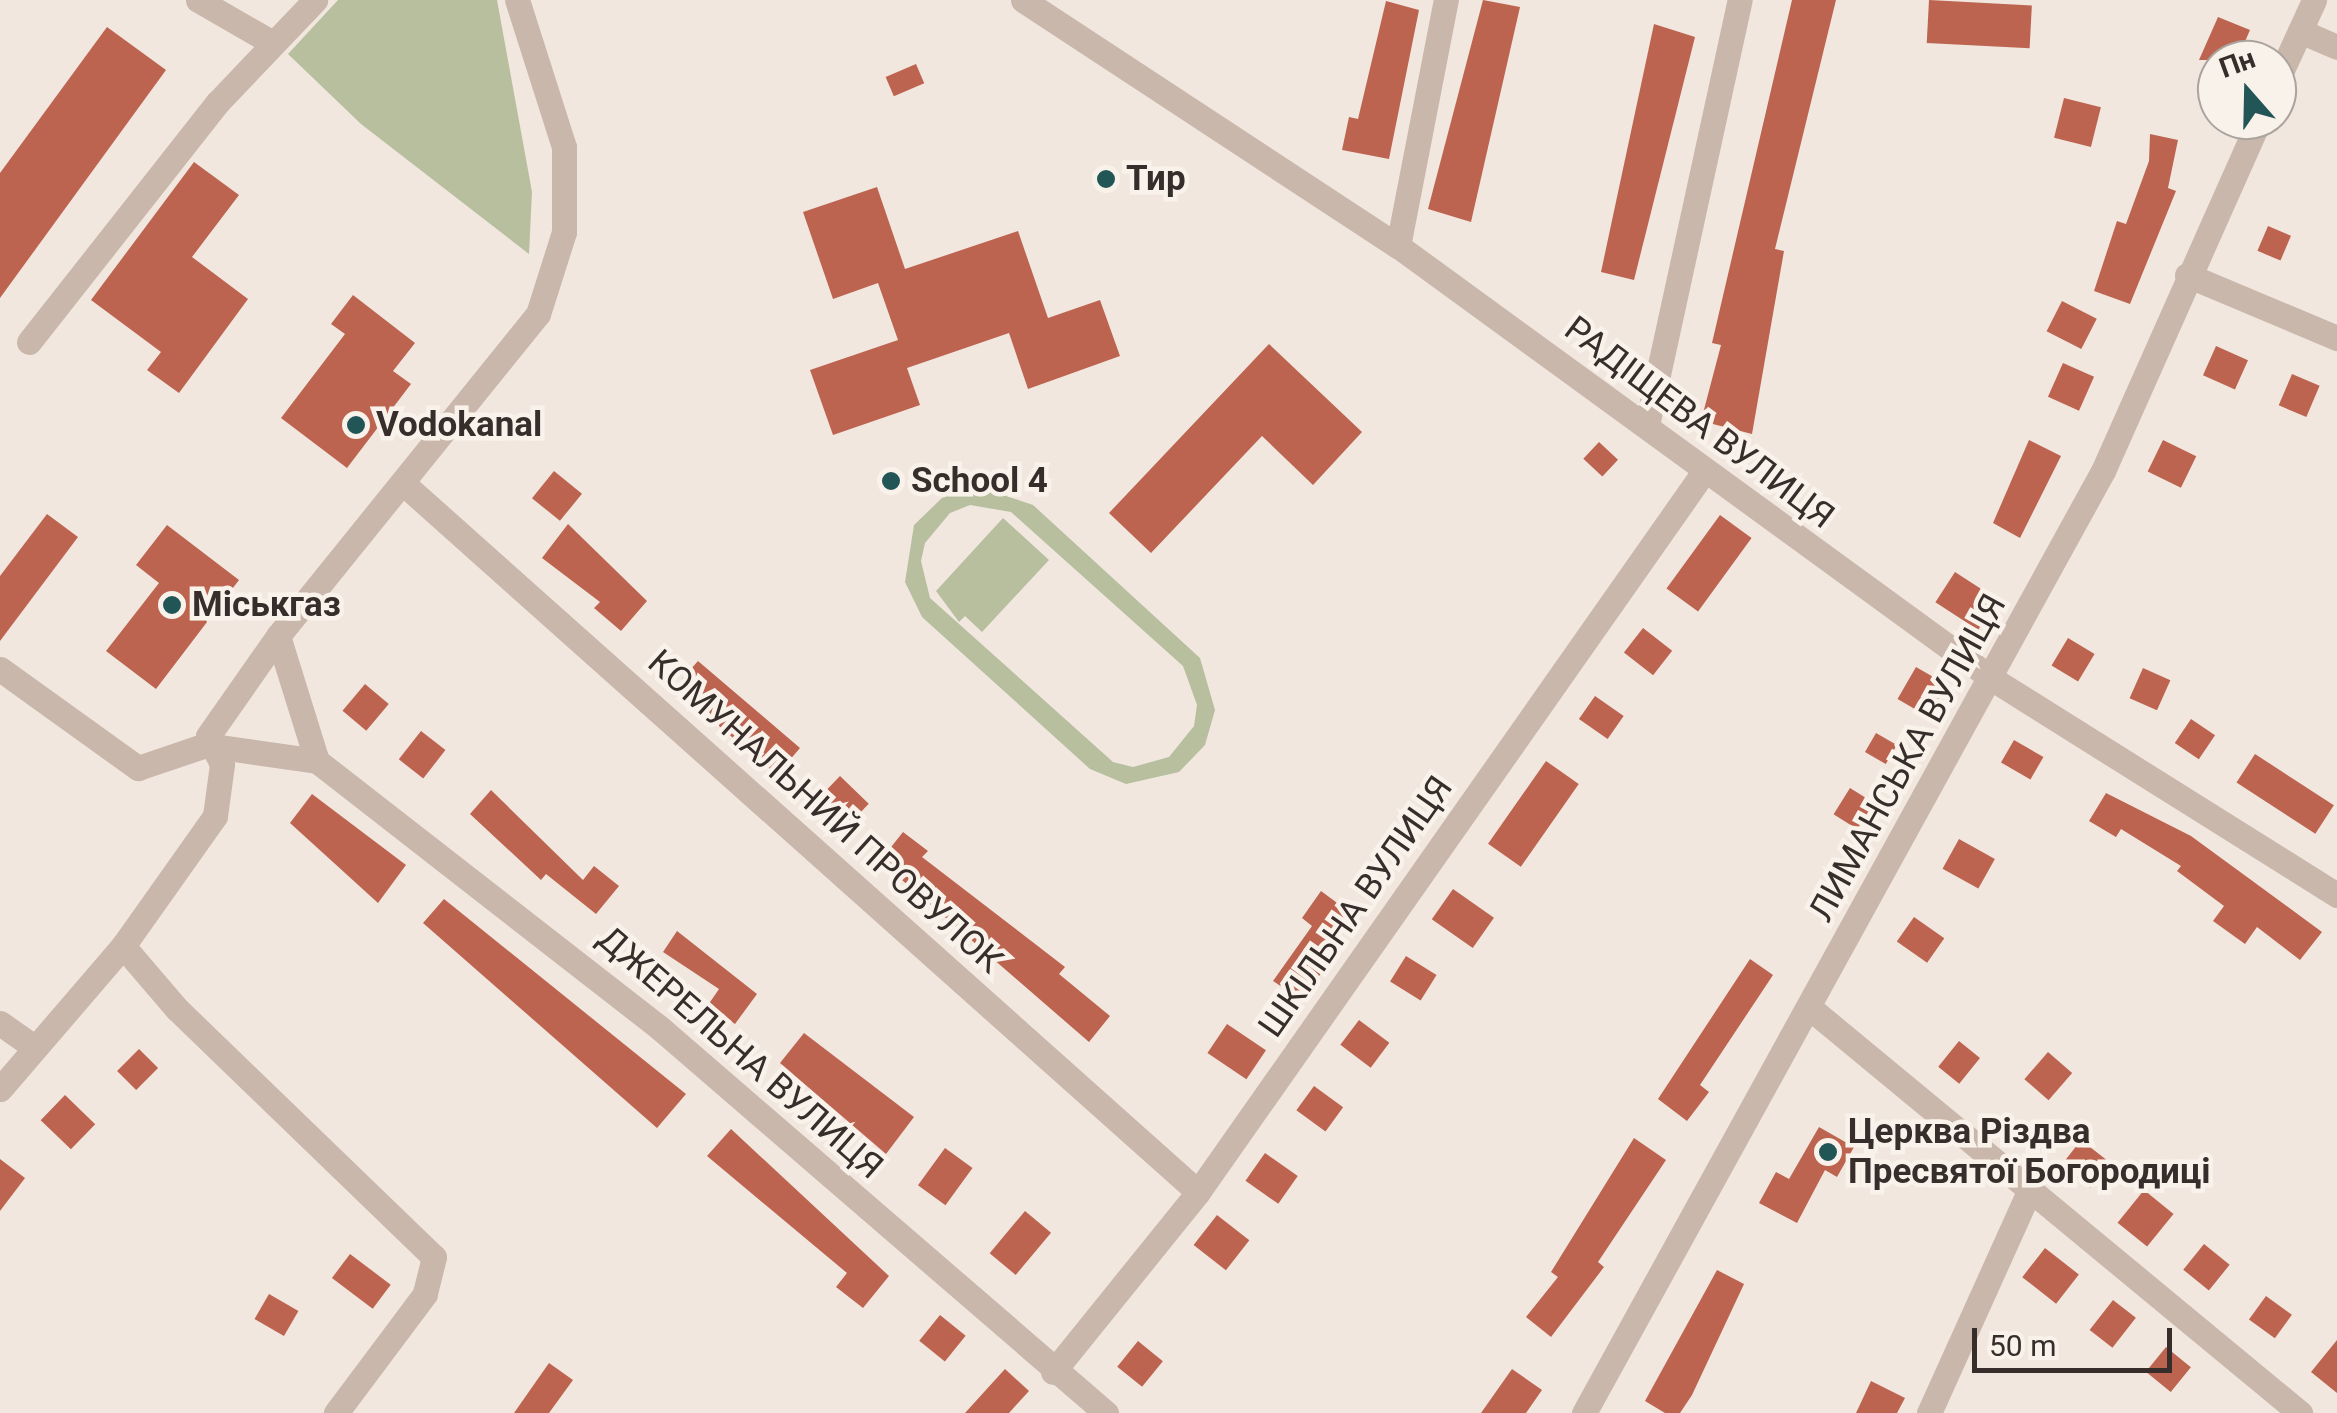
<!DOCTYPE html>
<meta charset="utf-8">
<style>
body{margin:0}
#map{position:relative;width:2337px;height:1413px;overflow:hidden;background:#f1e7df;font-family:Roboto,sans-serif}
div>[style]{position:absolute}
.green>*{inset:0;background:#b7bf9f}
.building>*{inset:0;background:#bd6450;transform-origin:0 0}
.minor>*{height:25px;margin:-12.5px;padding:0 12.5px;transform-origin:12.5px;border-radius:12.5px;background:#c9b7ab}
.dots>*{width:28px;height:28px;translate:-50% -50%;box-sizing:border-box;border:5px solid #f9f2eb;border-radius:50%}
span{translate:-50% -50%;white-space:nowrap;text-align:center;line-height:1.15;-webkit-text-stroke:9px #f9f2eb;paint-order:stroke}
.poi-label{font-size:35px;color:#372d2a;font-weight:700}
.left{translate:0 -50%;text-align:left}
.street-label{font-size:35px;color:#372d2a}
.north{position:absolute;left:2197px;top:40px;width:100px;height:100px;box-sizing:border-box;background:#f9f2eb;border:2px solid #aba39e;border-radius:50%;rotate:340deg;font-size:28px;font-weight:700;line-height:40px;text-align:center;color:#372d2a}
.north::after{content:'';display:block;margin:auto;width:35px;height:45px;background:#225556;clip-path:polygon(50% 0,100% 100%,50% 72%,0 100%)}
.scale{position:absolute;left:1972px;top:1328px;width:200px;height:45px;box-sizing:border-box;border:5px solid #372d2a;border-top:0;padding-left:12px;font-size:30px;line-height:35px;white-space:nowrap;color:#372d2a;-webkit-text-stroke:8px #f9f2eb;paint-order:stroke}
</style>
<div id="map">
<div class="green">
<div style="clip-path:polygon(338px 0,497px 0,532px 192px,529px 254px,361px 124px,288px 54px)"></div>
<div style="clip-path:polygon(evenodd,980px 487px,1033px 505px,1200px 658px,1215px 710px,1205px 745px,1179px 772px,1126px 784px,1090px 769px,922px 617px,905px 582px,914px 525px,942px 498px,980px 487px,970px 505px,1011px 512px,1183px 666px,1197px 705px,1194px 726px,1169px 757px,1133px 767px,1113px 762px,930px 598px,921px 561px,925px 543px,950px 513px,970px 505px)"></div>
<div style="clip-path:polygon(1003px 518px,1049px 560px,982px 632px,965px 616px,959px 622px,936px 591px)"></div>
</div>
<div class="building">
<div style="clip-path:polygon(1483px 0,1520px 7px,1471px 222px,1428px 209px)"></div>
<div style="clip-path:polygon(1792px 0,1836px 0,1775px 249px,1784px 251px,1752px 434px,1701px 421px,1721px 345px,1712px 343px)"></div>
<div style="left:1929px;top:0;width:103px;height:43px;rotate:3deg"></div>
<div style="clip-path:polygon(1386px 1px,1419px 10px,1389px 159px,1342px 150px,1349px 117px,1358px 119px)"></div>
<div style="clip-path:polygon(2218px 17px,2250px 30px,2237px 60px,2199px 60px)"></div>
<div style="clip-path:polygon(1654px 24px,1695px 37px,1634px 280px,1601px 272px)"></div>
<div style="clip-path:polygon(107px 27px,166px 70px,0 298px,0 173px)"></div>
<div style="left:916px;top:64px;width:21px;height:33px;rotate:67deg"></div>
<div style="left:2064px;top:98px;width:38px;height:41px;rotate:14deg"></div>
<div style="clip-path:polygon(2150px 134px,2178px 140px,2168px 188px,2176px 191px,2130px 304px,2094px 291px,2117px 221px,2126px 224px,2149px 161px)"></div>
<div style="clip-path:polygon(194px 162px,239px 195px,192px 257px,248px 299px,179px 393px,147px 370px,161px 352px,91px 300px)"></div>
<div style="clip-path:polygon(877px 187px,905px 269px,1018px 231px,1048px 318px,1100px 300px,1120px 356px,1028px 389px,1009px 333px,907px 368px,920px 405px,833px 435px,810px 370px,898px 340px,878px 283px,833px 299px,803px 212px)"></div>
<div style="left:2268px;top:226px;width:25px;height:27px;rotate:23deg"></div>
<div style="clip-path:polygon(353px 295px,415px 343px,393px 371px,411px 384px,347px 468px,281px 418px,345px 334px,331px 324px)"></div>
<div style="left:2062px;top:301px;width:39px;height:34px;rotate:27deg"></div>
<div style="clip-path:polygon(1269px 344px,1362px 432px,1313px 485px,1262px 436px,1151px 553px,1109px 513px)"></div>
<div style="left:2216px;top:346px;width:35px;height:32px;rotate:24deg"></div>
<div style="left:2063px;top:363px;width:34px;height:37px;rotate:24deg"></div>
<div style="left:2292px;top:374px;width:30px;height:34px;rotate:23deg"></div>
<div style="clip-path:polygon(2029px 440px,2061px 456px,2020px 538px,1993px 523px)"></div>
<div style="left:2163px;top:440px;width:37px;height:35px;rotate:26deg"></div>
<div style="left:1599px;top:442px;width:26px;height:23px;rotate:43deg"></div>
<div style="left:554px;top:471px;width:36px;height:35px;rotate:39deg"></div>
<div style="clip-path:polygon(47px 514px,78px 537px,0 641px,0 576px)"></div>
<div style="left:1720px;top:515px;width:39px;height:91px;rotate:36deg"></div>
<div style="clip-path:polygon(568px 524px,647px 601px,621px 631px,594px 608px,600px 602px,542px 558px)"></div>
<div style="clip-path:polygon(167px 525px,239px 580px,156px 689px,106px 651px,159px 583px,136px 565px)"></div>
<div style="left:1955px;top:572px;width:51px;height:36px;rotate:33deg"></div>
<div style="left:1643px;top:628px;width:37px;height:31px;rotate:38deg"></div>
<div style="left:2068px;top:638px;width:31px;height:32px;rotate:31deg"></div>
<div style="clip-path:polygon(698px 661px,800px 748px,777px 775px,700px 710px,707px 701px,682px 679px)"></div>
<div style="left:1916px;top:667px;width:36px;height:37px;rotate:30deg"></div>
<div style="left:2143px;top:668px;width:30px;height:33px;rotate:24deg"></div>
<div style="left:365px;top:684px;width:31px;height:35px;rotate:40deg"></div>
<div style="left:1595px;top:696px;width:35px;height:28px;rotate:35deg"></div>
<div style="left:2191px;top:719px;width:29px;height:29px;rotate:34deg"></div>
<div style="left:421px;top:731px;width:31px;height:36px;rotate:38deg"></div>
<div style="left:1876px;top:733px;width:24px;height:22px;rotate:30deg"></div>
<div style="left:2014px;top:740px;width:34px;height:26px;rotate:30deg"></div>
<div style="left:2255px;top:754px;width:94px;height:34px;rotate:33deg"></div>
<div style="left:1546px;top:761px;width:40px;height:101px;rotate:35deg"></div>
<div style="left:840px;top:776px;width:40px;height:36px;rotate:44deg"></div>
<div style="left:1850px;top:788px;width:28px;height:31px;rotate:32deg"></div>
<div style="clip-path:polygon(491px 790px,583px 880px,594px 866px,619px 886px,596px 914px,546px 874px,541px 880px,470px 814px)"></div>
<div style="clip-path:polygon(2106px 793px,2191px 836px,2322px 932px,2300px 960px,2257px 927px,2245px 944px,2213px 921px,2224px 906px,2177px 871px,2181px 866px,2121px 829px,2116px 837px,2089px 821px)"></div>
<div style="clip-path:polygon(312px 794px,406px 865px,378px 903px,290px 823px)"></div>
<div style="clip-path:polygon(903px 832px,928px 851px,922px 857px,1065px 967px,1059px 974px,1110px 1016px,1089px 1042px,880px 861px)"></div>
<div style="left:1959px;top:839px;width:41px;height:34px;rotate:29deg"></div>
<div style="left:1453px;top:889px;width:50px;height:37px;rotate:35deg"></div>
<div style="clip-path:polygon(1321px 891px,1352px 914px,1314px 966px,1322px 972px,1302px 1000px,1273px 981px,1312px 926px,1302px 918px)"></div>
<div style="clip-path:polygon(444px 899px,686px 1094px,657px 1128px,423px 923px)"></div>
<div style="left:1914px;top:917px;width:37px;height:30px;rotate:35deg"></div>
<div style="clip-path:polygon(677px 931px,757px 994px,735px 1024px,708px 1005px,719px 989px,663px 952px)"></div>
<div style="left:1406px;top:956px;width:36px;height:30px;rotate:32deg"></div>
<div style="clip-path:polygon(1750px 959px,1773px 975px,1700px 1085px,1709px 1092px,1687px 1121px,1658px 1099px)"></div>
<div style="left:1359px;top:1020px;width:38px;height:31px;rotate:37deg"></div>
<div style="left:1227px;top:1024px;width:47px;height:35px;rotate:34deg"></div>
<div style="clip-path:polygon(804px 1033px,914px 1117px,886px 1154px,780px 1063px)"></div>
<div style="left:1959px;top:1041px;width:27px;height:33px;rotate:39deg"></div>
<div style="left:139px;top:1049px;width:27px;height:31px;rotate:45deg"></div>
<div style="left:2048px;top:1052px;width:32px;height:36px;rotate:41deg"></div>
<div style="left:1314px;top:1086px;width:36px;height:30px;rotate:36deg"></div>
<div style="left:65px;top:1095px;width:42px;height:35px;rotate:44deg"></div>
<div style="clip-path:polygon(1819px 1127px,1854px 1147px,1837px 1177px,1825px 1170px,1797px 1223px,1759px 1203px,1776px 1172px,1789px 1179px)"></div>
<div style="clip-path:polygon(731px 1129px,889px 1276px,863px 1308px,836px 1287px,847px 1273px,707px 1156px)"></div>
<div style="clip-path:polygon(1634px 1138px,1666px 1160px,1598px 1262px,1604px 1267px,1551px 1337px,1526px 1317px,1558px 1277px,1551px 1272px)"></div>
<div style="left:2081px;top:1140px;width:37px;height:32px;rotate:38deg"></div>
<div style="left:945px;top:1148px;width:34px;height:46px;rotate:36deg"></div>
<div style="left:1265px;top:1153px;width:40px;height:34px;rotate:35deg"></div>
<div style="clip-path:polygon(0 1159px,25px 1178px,0 1211px)"></div>
<div style="left:2144px;top:1190px;width:38px;height:42px;rotate:39deg"></div>
<div style="left:1025px;top:1211px;width:34px;height:55px;rotate:40deg"></div>
<div style="left:1217px;top:1215px;width:41px;height:38px;rotate:38deg"></div>
<div style="left:2204px;top:1244px;width:33px;height:33px;rotate:39deg"></div>
<div style="left:2045px;top:1248px;width:43px;height:37px;rotate:38deg"></div>
<div style="left:350px;top:1254px;width:51px;height:30px;rotate:37deg"></div>
<div style="clip-path:polygon(1717px 1270px,1744px 1284px,1692px 1395px,1680px 1413px,1665px 1413px,1645px 1401px)"></div>
<div style="left:269px;top:1294px;width:34px;height:29px;rotate:30deg"></div>
<div style="left:2266px;top:1296px;width:32px;height:29px;rotate:36deg"></div>
<div style="left:2113px;top:1300px;width:29px;height:38px;rotate:38deg"></div>
<div style="left:940px;top:1315px;width:33px;height:33px;rotate:39deg"></div>
<div style="clip-path:polygon(2337px 1340px,2337px 1393px,2311px 1372px)"></div>
<div style="left:1138px;top:1341px;width:32px;height:33px;rotate:39deg"></div>
<div style="left:2166px;top:1347px;width:32px;height:32px;rotate:39deg"></div>
<div style="clip-path:polygon(549px 1363px,573px 1380px,549px 1413px,514px 1413px)"></div>
<div style="clip-path:polygon(1005px 1369px,1029px 1391px,1009px 1413px,965px 1413px)"></div>
<div style="clip-path:polygon(1512px 1369px,1542px 1390px,1526px 1413px,1481px 1413px)"></div>
<div style="clip-path:polygon(1871px 1381px,1905px 1398px,1897px 1413px,1856px 1413px)"></div>
</div>
<div class="minor">
<div style="left:198px;top:0;width:84px;rotate:29.9deg"></div>
<div style="left:1023px;top:0;width:448px;rotate:33.3deg"></div>
<div style="left:1398px;top:246px;width:737px;rotate:36.06deg"></div>
<div style="left:1994px;top:680px;width:405px;rotate:32.1deg"></div>
<div style="left:2300px;top:31px;width:40px;rotate:23.4deg"></div>
<div style="left:2277px;top:81px;width:89px;rotate:-65.4deg"></div>
<div style="left:1398px;top:246px;width:251px;rotate:-79deg"></div>
<div style="left:2187px;top:275px;width:163px;rotate:22.8deg"></div>
<div style="left:29px;top:342px;width:305px;rotate:-51.8deg"></div>
<div style="left:218px;top:102px;width:141px;rotate:-46.4deg"></div>
<div style="left:1647px;top:425px;width:435px;rotate:-77.7deg"></div>
<div style="left:405px;top:485px;width:1062px;rotate:41.72deg"></div>
<div style="left:278px;top:636px;width:131px;rotate:72.7deg"></div>
<div style="left:0;top:669px;width:170px;rotate:35.7deg"></div>
<div style="left:138px;top:768px;width:72px;rotate:-18.7deg"></div>
<div style="left:206px;top:745px;width:112px;rotate:8.2deg"></div>
<div style="left:317px;top:761px;width:436px;rotate:37.9deg"></div>
<div style="left:661px;top:1029px;width:588px;rotate:40.79deg"></div>
<div style="left:123px;top:946px;width:83px;rotate:49.4deg"></div>
<div style="left:177px;top:1009px;width:357px;rotate:44deg"></div>
<div style="left:434px;top:1257px;width:38px;rotate:104deg"></div>
<div style="left:425px;top:1294px;width:149px;rotate:126.8deg"></div>
<div style="left:1810px;top:1008px;width:636px;rotate:39.57deg"></div>
<div style="left:0;top:1023px;width:42px;rotate:35.2deg"></div>
<div style="left:0;top:1089px;width:189px;rotate:-49.3deg"></div>
<div style="left:123px;top:946px;width:159px;rotate:-54.7deg"></div>
<div style="left:215px;top:816px;width:52px;rotate:-82.3deg"></div>
<div style="left:222px;top:764px;width:31px;rotate:-117deg"></div>
<div style="left:208px;top:736px;width:122px;rotate:-55deg"></div>
<div style="left:278px;top:636px;width:414px;rotate:-51.1deg"></div>
<div style="left:538px;top:314px;width:86px;rotate:-72.4deg"></div>
<div style="left:564px;top:232px;width:85px;rotate:-90deg"></div>
<div style="left:564px;top:147px;width:154px;rotate:-107.7deg"></div>
<div style="left:1053px;top:1372px;width:231px;rotate:-51.1deg"></div>
<div style="left:1198px;top:1192px;width:879px;rotate:-54.92deg"></div>
<div style="left:1584px;top:1413px;width:1076px;rotate:-61.15deg"></div>
<div style="left:2103px;top:471px;width:384px;rotate:-66deg"></div>
<div style="left:1929px;top:1413px;width:248px;rotate:-65.7deg"></div>
</div>
<div class="dots">
<div style="left:1106px;top:179px;background:#225556"></div>
<div style="left:356px;top:425px;background:#225556"></div>
<div style="left:891px;top:481px;background:#225556"></div>
<div style="left:172px;top:605px;background:#225556"></div>
<div style="left:1828px;top:1152px;background:#225556"></div>
</div>
<div class="poi-label">
<span class="left" style="left:1126px;top:179px">Тир</span>
<span class="left" style="left:376px;top:425px">Vodokanal</span>
<span class="left" style="left:911px;top:481px">School 4</span>
<span class="left" style="left:192px;top:605px">Міськгаз</span>
<span class="left" style="left:1848px;top:1152px">Церква Різдва<br>Пресвятої Богородиці</span>
</div>
<div class="street-label">
<span style="left:1699px;top:423px;rotate:37deg">РАДІЩЕВА ВУЛИЦЯ</span>
<span style="left:1908px;top:758px;rotate:-61deg">ЛИМАНСЬКА ВУЛИЦЯ</span>
<span style="left:825px;top:812px;rotate:42deg">КОМУНАЛЬНИЙ ПРОВУЛОК</span>
<span style="left:1356px;top:907px;rotate:-55deg">ШКІЛЬНА ВУЛИЦЯ</span>
<span style="left:740px;top:1053px;rotate:41deg">ДЖЕРЕЛЬНА ВУЛИЦЯ</span>
</div>
<div class="north">Пн</div>
<div class="scale">50 m</div>
</div>
